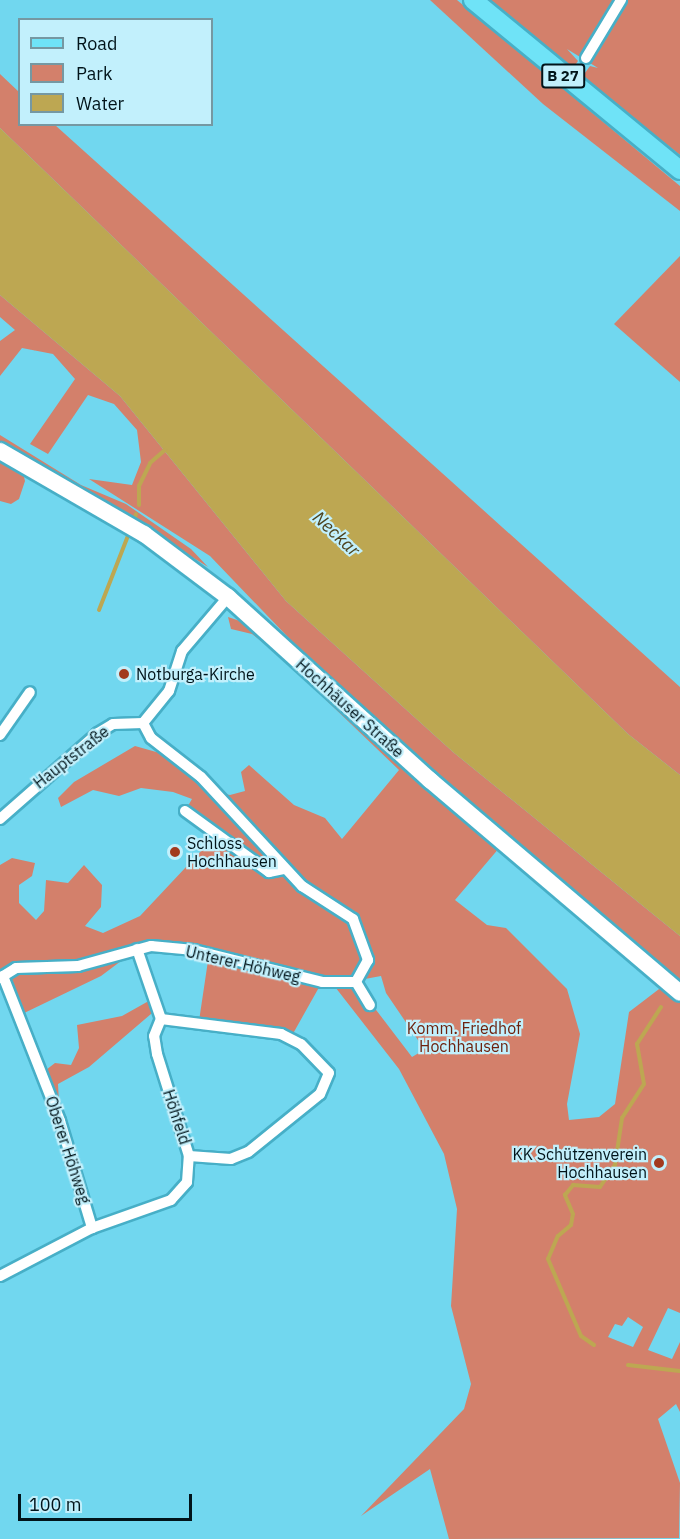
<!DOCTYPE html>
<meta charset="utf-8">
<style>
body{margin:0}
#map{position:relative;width:680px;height:1539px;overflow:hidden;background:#71d7ef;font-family:"IBM Plex Sans",sans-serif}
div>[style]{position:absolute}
.green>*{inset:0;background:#d3806b}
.water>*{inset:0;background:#bda752}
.stream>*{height:4px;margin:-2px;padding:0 2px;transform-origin:2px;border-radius:2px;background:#bda752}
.roads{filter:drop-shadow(2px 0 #47afc7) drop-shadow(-2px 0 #47afc7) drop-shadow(0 2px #47afc7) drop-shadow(0 -2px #47afc7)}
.street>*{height:10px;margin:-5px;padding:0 5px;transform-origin:5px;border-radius:5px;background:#fff}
.secondary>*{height:16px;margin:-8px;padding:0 8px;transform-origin:8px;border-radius:8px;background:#fff}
.primary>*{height:18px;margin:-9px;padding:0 9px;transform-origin:9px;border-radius:9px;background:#6fe3f7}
.dots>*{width:16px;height:16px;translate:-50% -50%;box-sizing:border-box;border:3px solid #c2f0fc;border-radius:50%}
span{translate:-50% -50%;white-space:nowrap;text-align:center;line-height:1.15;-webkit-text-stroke:4.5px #c2f0fc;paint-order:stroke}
.shield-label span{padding:2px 4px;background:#c2f0fc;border:2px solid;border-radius:4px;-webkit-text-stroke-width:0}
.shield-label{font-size:15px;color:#01141a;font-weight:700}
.poi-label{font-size:16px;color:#01141a}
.left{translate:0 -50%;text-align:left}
.right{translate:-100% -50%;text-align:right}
.street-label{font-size:16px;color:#01141a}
.park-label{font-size:16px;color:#6d220e}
.water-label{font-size:18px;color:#4d441f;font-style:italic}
.legend{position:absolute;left:18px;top:18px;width:195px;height:108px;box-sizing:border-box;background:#c2f0fc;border:2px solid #7598a2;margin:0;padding:8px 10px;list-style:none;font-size:18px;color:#01141a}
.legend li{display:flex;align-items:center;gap:12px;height:30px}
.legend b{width:30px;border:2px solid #7598a2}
.scale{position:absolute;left:18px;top:1494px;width:174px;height:27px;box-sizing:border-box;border:3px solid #01141a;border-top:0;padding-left:8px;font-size:18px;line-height:21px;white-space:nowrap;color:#01141a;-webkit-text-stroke:4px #c2f0fc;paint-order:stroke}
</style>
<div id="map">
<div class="green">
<div style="clip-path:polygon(430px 0,457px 0,680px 186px,680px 211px,543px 104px)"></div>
<div style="clip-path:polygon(489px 0,680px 0,680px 155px,582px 77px,590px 66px,598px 68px,567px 49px,578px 61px,571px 71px)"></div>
<div style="clip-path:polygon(0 74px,19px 92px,20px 124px,55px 125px,680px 687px,680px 775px,628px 734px,0 128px)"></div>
<div style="clip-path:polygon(680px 256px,680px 382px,614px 324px)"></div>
<div style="clip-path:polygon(evenodd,0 295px,120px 396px,286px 601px,453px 752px,680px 936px,680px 1313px,668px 1308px,648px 1350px,672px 1359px,680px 1342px,680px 1412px,676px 1404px,658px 1419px,680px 1483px,679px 1538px,449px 1539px,430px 1469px,361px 1516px,464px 1409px,471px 1384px,451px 1306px,457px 1209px,444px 1154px,399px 1069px,332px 983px,322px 982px,290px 1039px,199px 1021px,209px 954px,137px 949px,101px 976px,20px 1015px,0 978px,0 865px,12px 858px,35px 863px,32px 876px,19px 885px,19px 903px,36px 920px,44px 911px,46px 880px,68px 883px,84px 865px,102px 885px,101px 907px,85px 926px,103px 933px,140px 916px,217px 834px,185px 811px,192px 799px,173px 792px,141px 788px,119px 796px,93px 790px,61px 807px,58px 798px,74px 782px,135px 746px,181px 759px,215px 792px,230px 795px,245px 791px,241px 772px,249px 765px,294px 805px,325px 818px,342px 839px,399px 770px,279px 655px,252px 634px,231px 629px,228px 617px,252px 625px,500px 847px,455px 900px,487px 925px,506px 928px,567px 989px,580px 1034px,567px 1104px,569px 1120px,599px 1117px,615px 1104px,629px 1012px,663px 986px,331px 682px,210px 556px,89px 479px,132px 485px,141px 462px,137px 430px,114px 404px,88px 395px,48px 454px,30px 444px,75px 379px,53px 354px,22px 348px,0 376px,0 341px,15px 330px,0 317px,0 295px,381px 976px,386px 993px,420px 1043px,422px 1051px,412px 1057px,354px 981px,381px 976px,0 295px,628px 1317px,643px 1327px,633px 1347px,608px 1337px,615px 1324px,622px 1326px,628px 1317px)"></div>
<div style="clip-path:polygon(0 435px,81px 485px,126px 504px,191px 549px,208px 567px,87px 491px,0 451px)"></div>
<div style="clip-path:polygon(0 460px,23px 473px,25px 481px,19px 499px,11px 504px,0 501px)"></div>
<div style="clip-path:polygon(154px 998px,158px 1008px,89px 1067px,58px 1084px,60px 1121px,42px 1073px,55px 1063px,71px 1065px,79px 1048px,77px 1025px,122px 1016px)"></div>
</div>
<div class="water">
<div style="clip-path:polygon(0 128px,628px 734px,680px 775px,680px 936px,453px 752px,286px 601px,120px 396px,0 295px)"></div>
</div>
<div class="stream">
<div style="left:139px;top:505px;width:19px;rotate:-90deg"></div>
<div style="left:139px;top:486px;width:25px;rotate:-64deg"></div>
<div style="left:150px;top:463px;width:20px;rotate:-41deg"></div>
<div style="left:135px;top:518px;width:4px;rotate:-76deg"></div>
<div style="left:99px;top:610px;width:83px;rotate:-68.7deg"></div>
<div style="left:594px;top:1345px;width:16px;rotate:-145deg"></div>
<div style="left:581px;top:1336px;width:84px;rotate:-113.2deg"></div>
<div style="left:548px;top:1259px;width:25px;rotate:-67deg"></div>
<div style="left:558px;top:1236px;width:17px;rotate:-40deg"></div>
<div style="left:571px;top:1225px;width:11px;rotate:-80deg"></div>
<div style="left:573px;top:1214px;width:21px;rotate:-113deg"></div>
<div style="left:565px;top:1195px;width:13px;rotate:-51deg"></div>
<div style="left:573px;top:1185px;width:27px;rotate:4deg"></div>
<div style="left:600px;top:1187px;width:27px;rotate:-56deg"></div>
<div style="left:615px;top:1165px;width:48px;rotate:-81.5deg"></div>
<div style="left:622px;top:1118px;width:40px;rotate:-57.1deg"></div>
<div style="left:644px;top:1084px;width:41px;rotate:-99.9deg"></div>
<div style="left:637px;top:1044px;width:44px;rotate:-57deg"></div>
<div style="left:628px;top:1365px;width:52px;rotate:6.6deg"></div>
</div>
<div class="roads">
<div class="street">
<div style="left:586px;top:58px;width:68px;rotate:-58.9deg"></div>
<div style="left:143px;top:723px;width:17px;rotate:62deg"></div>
<div style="left:151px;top:738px;width:63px;rotate:38deg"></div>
<div style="left:201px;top:777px;width:149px;rotate:47.2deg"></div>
<div style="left:302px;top:886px;width:61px;rotate:32.9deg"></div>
<div style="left:353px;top:919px;width:44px;rotate:69.9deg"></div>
<div style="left:368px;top:960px;width:25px;rotate:119deg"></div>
<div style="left:143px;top:723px;width:41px;rotate:-50.9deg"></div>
<div style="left:169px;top:691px;width:42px;rotate:-72deg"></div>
<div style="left:182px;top:651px;width:71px;rotate:-49.6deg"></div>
<div style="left:0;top:735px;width:52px;rotate:-55.1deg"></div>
<div style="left:185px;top:811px;width:104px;rotate:36deg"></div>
<div style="left:269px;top:872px;width:16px;rotate:-11deg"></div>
<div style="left:0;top:819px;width:130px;rotate:-41.3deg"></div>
<div style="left:98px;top:733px;width:17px;rotate:-31deg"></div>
<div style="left:113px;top:724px;width:30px;rotate:-2deg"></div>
<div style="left:3px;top:976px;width:156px;rotate:68.5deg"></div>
<div style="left:60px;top:1121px;width:112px;rotate:73.3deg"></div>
<div style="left:0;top:978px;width:19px;rotate:-32deg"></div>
<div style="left:16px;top:968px;width:62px;rotate:-1.8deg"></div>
<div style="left:78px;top:966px;width:76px;rotate:-15.3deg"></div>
<div style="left:151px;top:946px;width:43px;rotate:5.3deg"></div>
<div style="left:194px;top:950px;width:132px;rotate:14deg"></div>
<div style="left:322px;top:982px;width:34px"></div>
<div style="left:356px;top:982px;width:27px;rotate:59deg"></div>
<div style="left:161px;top:1019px;width:121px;rotate:7.1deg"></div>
<div style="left:281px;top:1034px;width:22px;rotate:27deg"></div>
<div style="left:301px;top:1044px;width:40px;rotate:46deg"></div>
<div style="left:329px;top:1073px;width:23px;rotate:113deg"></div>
<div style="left:320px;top:1094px;width:92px;rotate:141.1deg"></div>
<div style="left:248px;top:1152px;width:18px;rotate:158deg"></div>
<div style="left:231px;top:1159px;width:42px;rotate:-175.9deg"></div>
<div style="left:0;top:1276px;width:104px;rotate:-27.6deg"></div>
<div style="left:92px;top:1228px;width:84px;rotate:-19.5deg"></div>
<div style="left:171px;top:1200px;width:24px;rotate:-48deg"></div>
<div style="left:187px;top:1182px;width:26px;rotate:-86deg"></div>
<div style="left:189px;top:1156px;width:107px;rotate:-107.4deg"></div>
<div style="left:157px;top:1054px;width:18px;rotate:-99deg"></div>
<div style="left:154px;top:1036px;width:18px;rotate:-68deg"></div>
<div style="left:161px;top:1019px;width:74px;rotate:-108.9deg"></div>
</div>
<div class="secondary">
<div style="left:0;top:451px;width:166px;rotate:30deg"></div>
<div style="left:144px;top:534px;width:105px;rotate:36.9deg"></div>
<div style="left:228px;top:597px;width:273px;rotate:42.2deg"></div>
<div style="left:430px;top:780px;width:328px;rotate:40.4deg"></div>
</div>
<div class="primary">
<div style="left:473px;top:0;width:268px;rotate:39.4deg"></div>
</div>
</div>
<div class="dots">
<div style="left:124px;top:674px;background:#a23a1e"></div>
<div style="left:175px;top:852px;background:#a23a1e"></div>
<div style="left:659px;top:1163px;background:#a23a1e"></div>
</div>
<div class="shield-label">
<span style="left:563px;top:76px">B 27</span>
</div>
<div class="poi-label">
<span class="left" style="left:136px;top:674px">Notburga-Kirche</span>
<span class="left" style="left:187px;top:852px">Schloss<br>Hochhausen</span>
<span class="right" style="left:647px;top:1163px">KK Schützenverein<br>Hochhausen</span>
</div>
<div class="street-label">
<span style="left:350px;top:708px;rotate:42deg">Hochhäuser Straße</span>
<span style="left:71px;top:757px;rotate:-38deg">Hauptstraße</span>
<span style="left:243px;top:964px;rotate:13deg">Unterer Höhweg</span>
<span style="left:177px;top:1117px;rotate:72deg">Höhfeld</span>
<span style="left:68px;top:1150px;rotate:72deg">Oberer Höhweg</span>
</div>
<div class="park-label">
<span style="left:464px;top:1037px">Komm. Friedhof<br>Hochhausen</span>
</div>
<div class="water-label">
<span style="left:336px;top:534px;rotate:43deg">Neckar</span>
</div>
<ul class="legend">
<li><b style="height:8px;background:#6fe3f7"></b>Road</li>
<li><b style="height:16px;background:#d3806b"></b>Park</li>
<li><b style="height:16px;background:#bda752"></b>Water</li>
</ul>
<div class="scale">100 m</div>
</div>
